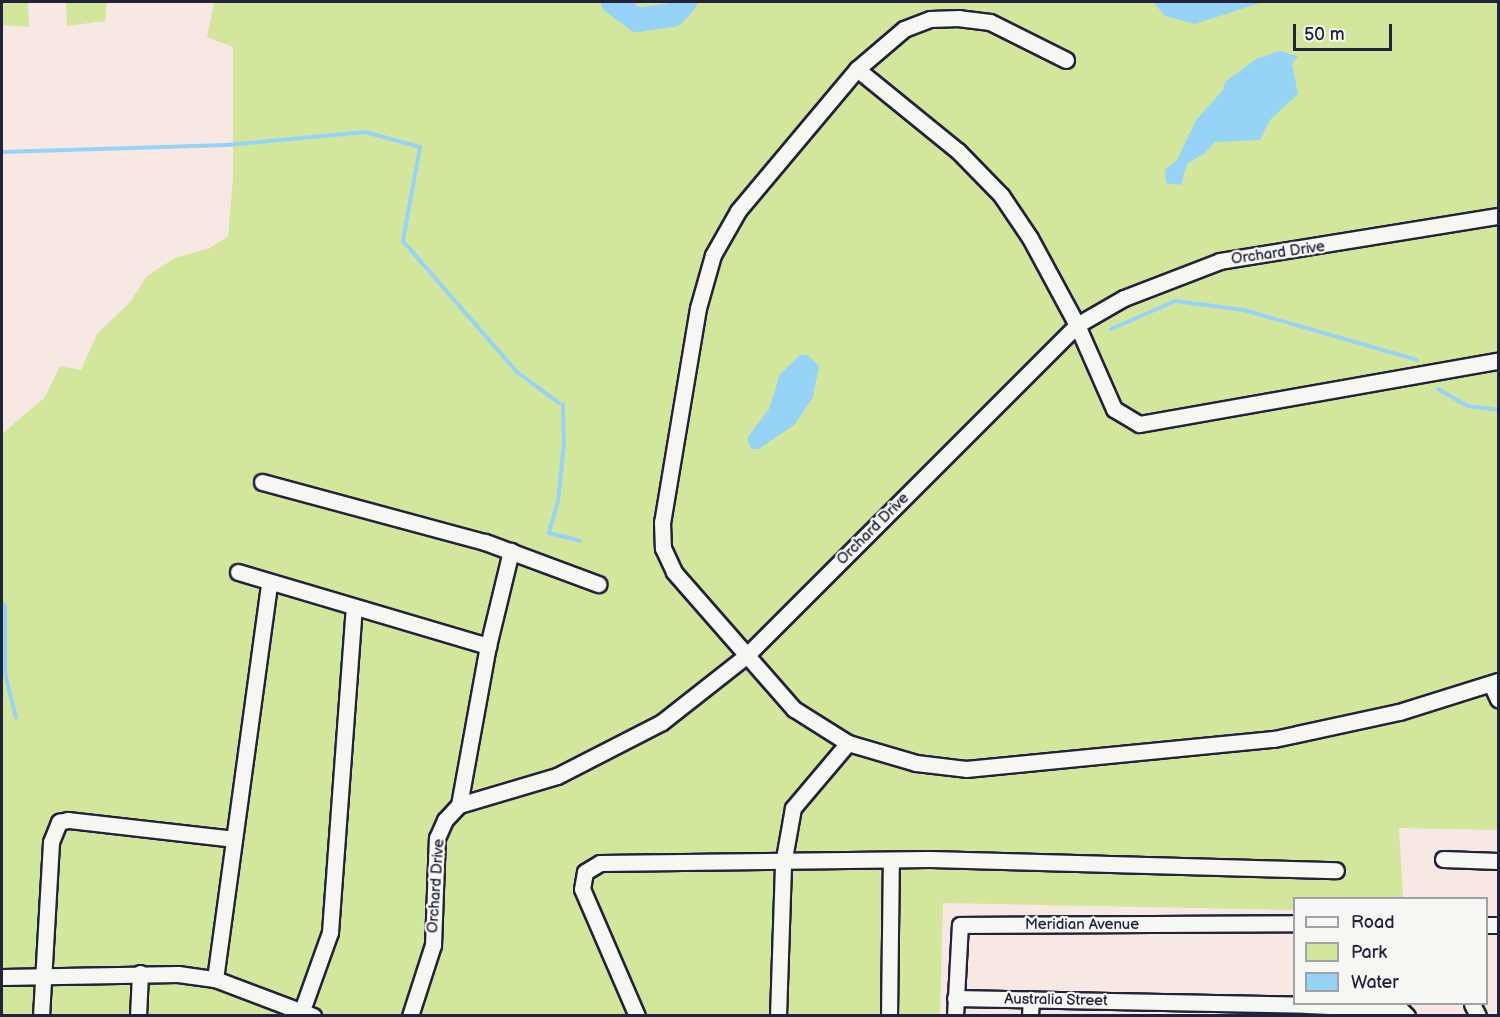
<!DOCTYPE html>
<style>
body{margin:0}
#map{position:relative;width:1500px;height:1017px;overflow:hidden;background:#f7e8e4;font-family:"Balsamiq Sans",sans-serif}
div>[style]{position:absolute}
.green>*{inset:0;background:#d2e79c}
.water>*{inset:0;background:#96d3f7}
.stream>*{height:4px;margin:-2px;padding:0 2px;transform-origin:2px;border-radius:2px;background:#96d3f7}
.river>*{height:24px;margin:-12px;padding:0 12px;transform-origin:12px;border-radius:12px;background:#96d3f7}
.roads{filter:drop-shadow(2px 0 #22223b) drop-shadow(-2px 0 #22223b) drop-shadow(0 2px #22223b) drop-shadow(0 -2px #22223b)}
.minor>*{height:15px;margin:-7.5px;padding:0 7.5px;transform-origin:7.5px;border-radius:7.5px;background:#f6f6f2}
span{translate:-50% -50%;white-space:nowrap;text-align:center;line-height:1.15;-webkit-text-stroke:4.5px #f6f6f2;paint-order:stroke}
.street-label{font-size:15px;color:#22223b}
.frame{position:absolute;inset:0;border:3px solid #22223b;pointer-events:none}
.legend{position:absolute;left:1293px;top:897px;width:195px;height:108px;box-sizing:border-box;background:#f6f6f2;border:2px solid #a1a1a9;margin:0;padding:8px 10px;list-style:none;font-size:18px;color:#22223b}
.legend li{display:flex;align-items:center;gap:12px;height:30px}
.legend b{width:30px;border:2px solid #a1a1a9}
.scale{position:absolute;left:1293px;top:24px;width:99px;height:27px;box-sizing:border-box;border:3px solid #22223b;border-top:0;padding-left:8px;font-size:18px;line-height:21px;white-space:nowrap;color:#22223b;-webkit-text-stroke:4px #f6f6f2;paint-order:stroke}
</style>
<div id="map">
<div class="green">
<div style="clip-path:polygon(2px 2px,28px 3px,29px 27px,2px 25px)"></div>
<div style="clip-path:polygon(66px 2px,107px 2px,105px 21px,67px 26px)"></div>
<div style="clip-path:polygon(214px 2px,1498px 2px,1498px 830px,1399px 828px,1403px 898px,1294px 898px,1294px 910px,943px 903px,940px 1015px,2px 1016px,2px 434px,45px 397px,60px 366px,81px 370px,97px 334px,131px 301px,147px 276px,175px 258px,210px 248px,228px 236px,233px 178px,233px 47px,207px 37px)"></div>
</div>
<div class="water">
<div style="clip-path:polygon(1153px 2px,1263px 2px,1195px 24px,1165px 16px)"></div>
<div style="clip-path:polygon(1280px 51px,1298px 56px,1292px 64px,1298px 94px,1270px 120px,1260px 140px,1215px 142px,1205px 153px,1187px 164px,1181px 185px,1166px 183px,1165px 170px,1177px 160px,1196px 120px,1223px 90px,1225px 82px,1256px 59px)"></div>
<div style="clip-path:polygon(800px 355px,808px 355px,819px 366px,813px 397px,795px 424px,759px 449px,751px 449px,747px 438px,769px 409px,780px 374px)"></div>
</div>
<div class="stream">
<div style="left:2px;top:152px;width:225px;rotate:-1.8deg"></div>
<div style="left:227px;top:145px;width:139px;rotate:-5.4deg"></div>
<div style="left:365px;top:132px;width:57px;rotate:15.3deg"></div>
<div style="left:420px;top:147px;width:96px;rotate:100.3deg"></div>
<div style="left:403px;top:241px;width:174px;rotate:49deg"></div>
<div style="left:517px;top:372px;width:52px;rotate:36.4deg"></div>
<div style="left:1111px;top:329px;width:70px;rotate:-23.6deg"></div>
<div style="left:1175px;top:301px;width:70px;rotate:7.4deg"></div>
<div style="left:1244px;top:310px;width:180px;rotate:16.1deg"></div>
<div style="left:1438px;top:389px;width:34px;rotate:30deg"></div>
<div style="left:1467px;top:406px;width:31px;rotate:7deg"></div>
<div style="left:563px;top:404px;width:39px;rotate:89deg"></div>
<div style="left:564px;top:443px;width:58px;rotate:95.9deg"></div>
<div style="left:558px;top:501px;width:33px;rotate:106deg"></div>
<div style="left:549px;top:533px;width:32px;rotate:14deg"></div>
<div style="left:2px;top:603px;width:4px;rotate:45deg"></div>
<div style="left:5px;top:606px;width:67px;rotate:90deg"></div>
<div style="left:5px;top:673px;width:46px;rotate:76.3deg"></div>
</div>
<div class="river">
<div style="left:613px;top:2px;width:30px;rotate:37deg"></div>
<div style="left:637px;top:20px;width:36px;rotate:-8deg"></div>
<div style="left:673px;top:15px;width:18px;rotate:-47deg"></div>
</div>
<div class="roads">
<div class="minor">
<div style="left:1066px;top:60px;width:85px;rotate:-153.4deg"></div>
<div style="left:990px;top:22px;width:31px;rotate:-173deg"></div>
<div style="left:959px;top:18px;width:29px;rotate:178deg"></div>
<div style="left:930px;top:19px;width:28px;rotate:159deg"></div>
<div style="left:904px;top:29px;width:62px;rotate:139.6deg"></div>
<div style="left:857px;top:69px;width:185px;rotate:130deg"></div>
<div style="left:738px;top:211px;width:51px;rotate:119.6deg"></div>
<div style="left:713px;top:255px;width:55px;rotate:105.8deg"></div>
<div style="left:698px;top:308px;width:217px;rotate:99.5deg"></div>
<div style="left:662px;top:522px;width:26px;rotate:88deg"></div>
<div style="left:663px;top:548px;width:26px;rotate:65deg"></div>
<div style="left:674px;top:572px;width:182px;rotate:48.8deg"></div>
<div style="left:794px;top:709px;width:64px;rotate:32.2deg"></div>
<div style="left:848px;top:743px;width:71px;rotate:16.4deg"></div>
<div style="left:916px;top:763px;width:50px;rotate:6.8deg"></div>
<div style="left:966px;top:769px;width:309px;rotate:-5.6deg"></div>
<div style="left:1274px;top:739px;width:128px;rotate:-12.2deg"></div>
<div style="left:1399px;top:712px;width:104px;rotate:-17.4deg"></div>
<div style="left:857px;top:69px;width:130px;rotate:39.1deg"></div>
<div style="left:958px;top:151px;width:62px;rotate:45.7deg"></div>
<div style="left:1001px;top:195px;width:52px;rotate:56deg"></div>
<div style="left:1030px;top:238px;width:99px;rotate:61.6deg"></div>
<div style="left:1077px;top:325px;width:92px;rotate:66.2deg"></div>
<div style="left:1114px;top:409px;width:29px;rotate:31deg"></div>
<div style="left:1139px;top:424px;width:364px;rotate:-10deg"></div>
<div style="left:262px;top:482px;width:231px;rotate:15.1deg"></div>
<div style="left:485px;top:542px;width:121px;rotate:20.4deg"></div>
<div style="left:238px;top:572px;width:261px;rotate:16.5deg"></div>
<div style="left:1491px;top:684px;width:17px;rotate:65deg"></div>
<div style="left:459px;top:805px;width:162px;rotate:-79.7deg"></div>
<div style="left:488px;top:646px;width:98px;rotate:-76.4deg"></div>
<div style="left:1443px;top:859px;width:55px;rotate:2.1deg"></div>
<div style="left:1486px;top:925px;width:12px"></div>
<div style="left:2px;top:977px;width:176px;rotate:-1deg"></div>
<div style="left:178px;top:974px;width:37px;rotate:8deg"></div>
<div style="left:215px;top:979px;width:105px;rotate:20.7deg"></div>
<div style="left:215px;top:979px;width:400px;rotate:-82.2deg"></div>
<div style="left:955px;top:998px;width:351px;rotate:1.1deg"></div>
<div style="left:1306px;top:1005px;width:94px;rotate:2.4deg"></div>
<div style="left:1400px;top:1009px;width:10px;rotate:45deg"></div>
<div style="left:1472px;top:1004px;width:13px;rotate:63deg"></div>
<div style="left:41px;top:1016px;width:174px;rotate:-86.7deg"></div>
<div style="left:51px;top:842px;width:22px;rotate:-68deg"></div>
<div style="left:59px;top:822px;width:9px;rotate:-13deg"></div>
<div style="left:68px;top:820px;width:167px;rotate:6.5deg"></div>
<div style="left:138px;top:1016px;width:43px;rotate:-87.3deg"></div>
<div style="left:300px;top:1016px;width:89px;rotate:-70.3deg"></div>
<div style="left:330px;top:932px;width:325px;rotate:-85.8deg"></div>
<div style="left:410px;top:1016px;width:75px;rotate:-72.1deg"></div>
<div style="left:433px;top:945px;width:107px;rotate:-87.9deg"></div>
<div style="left:437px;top:838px;width:20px;rotate:-66deg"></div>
<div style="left:445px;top:820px;width:21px;rotate:-47deg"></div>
<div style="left:459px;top:805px;width:102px;rotate:-16.5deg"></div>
<div style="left:557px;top:776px;width:118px;rotate:-27.2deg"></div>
<div style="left:662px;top:722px;width:108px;rotate:-38.2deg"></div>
<div style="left:747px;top:655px;width:467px;rotate:-45deg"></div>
<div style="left:1077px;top:325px;width:54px;rotate:-29.9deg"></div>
<div style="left:1124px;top:298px;width:103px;rotate:-21.1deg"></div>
<div style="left:1220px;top:261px;width:282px;rotate:-9.2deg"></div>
<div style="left:637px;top:1016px;width:138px;rotate:-113.4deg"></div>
<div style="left:582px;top:889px;width:17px;rotate:-80deg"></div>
<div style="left:585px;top:872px;width:17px;rotate:-31deg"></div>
<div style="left:600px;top:863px;width:330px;rotate:-0.7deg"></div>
<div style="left:930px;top:859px;width:406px;rotate:1.6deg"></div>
<div style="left:778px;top:1016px;width:152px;rotate:-88.1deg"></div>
<div style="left:783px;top:864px;width:57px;rotate:-79.9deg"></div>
<div style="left:793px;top:808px;width:85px;rotate:-49.8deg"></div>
<div style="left:889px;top:1016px;width:156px;rotate:-89.3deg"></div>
<div style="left:955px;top:1016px;width:91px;rotate:-86.9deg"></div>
<div style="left:960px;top:925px;width:334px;rotate:-0.3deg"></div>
<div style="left:1030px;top:1016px;width:17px;rotate:-87deg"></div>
</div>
</div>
<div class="street-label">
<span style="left:1278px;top:253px;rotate:-8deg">Orchard Drive</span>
<span style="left:873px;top:529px;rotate:-45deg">Orchard Drive</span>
<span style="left:436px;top:886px;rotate:-86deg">Orchard Drive</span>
<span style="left:1082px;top:925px">Meridian Avenue</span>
<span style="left:1056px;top:1000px;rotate:1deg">Australia Street</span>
</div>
<div class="frame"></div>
<ul class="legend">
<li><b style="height:8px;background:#f6f6f2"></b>Road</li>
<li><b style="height:16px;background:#d2e79c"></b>Park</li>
<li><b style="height:16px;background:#96d3f7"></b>Water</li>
</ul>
<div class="scale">50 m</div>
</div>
